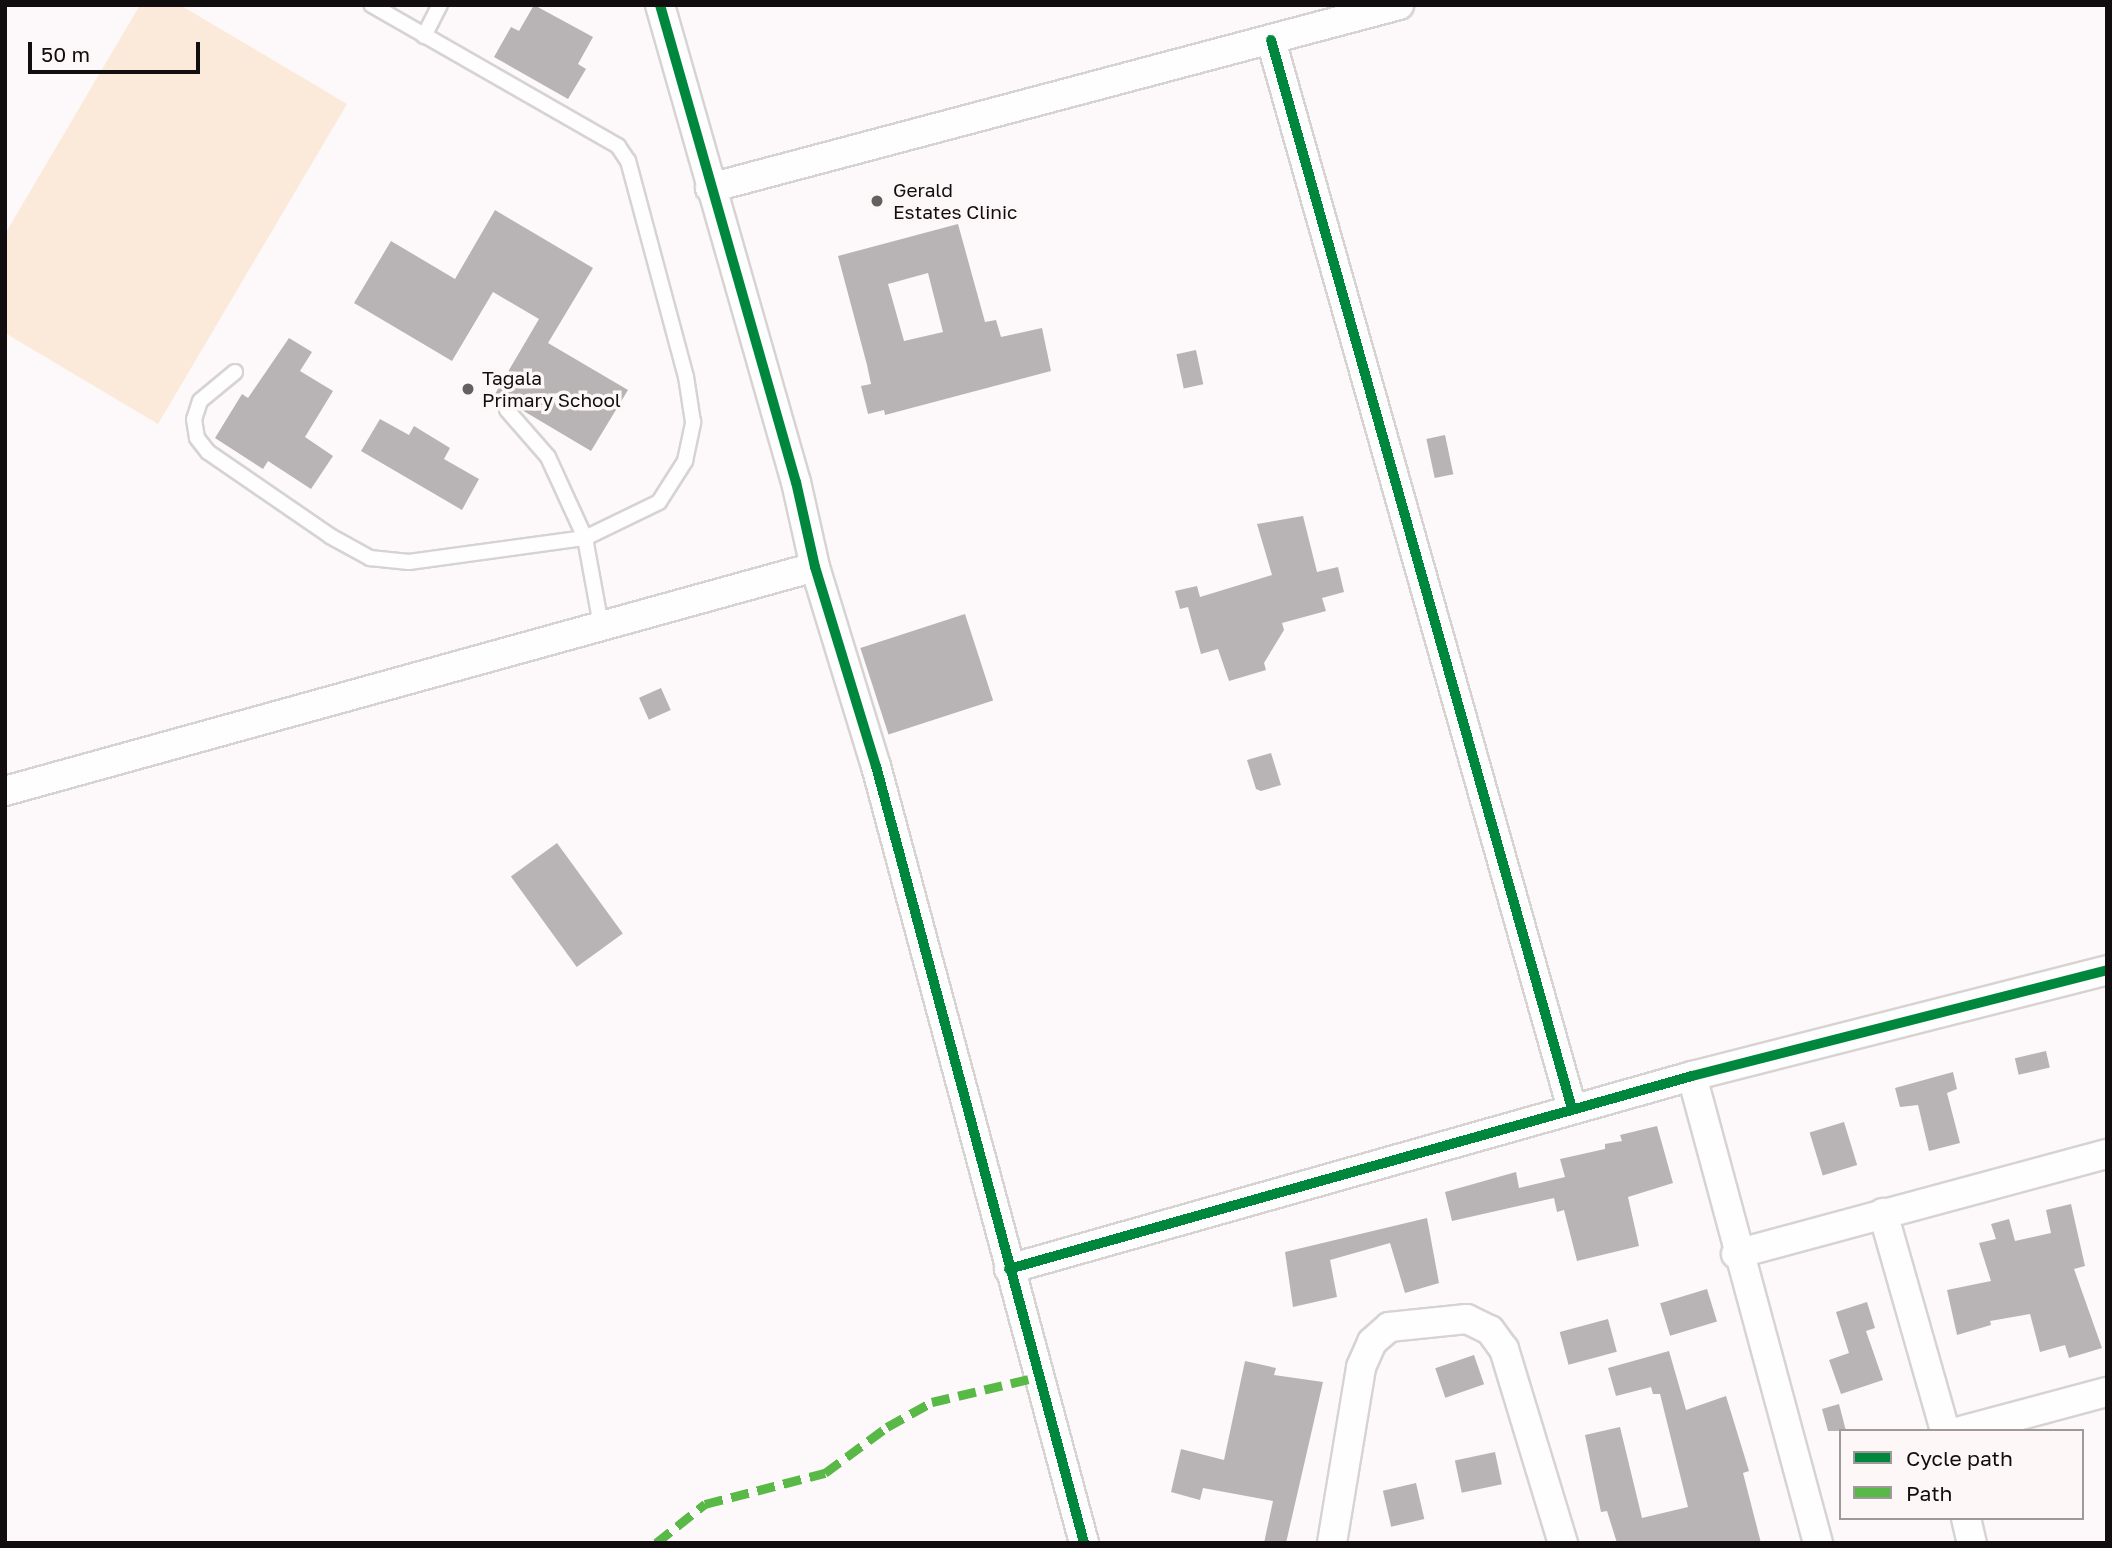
<!DOCTYPE html>
<style>
body{margin:0}
#map{position:relative;width:2112px;height:1548px;overflow:hidden;background:#fdf8f9;font-family:"Golos Text",sans-serif}
div>[style]{position:absolute}
.green>*{inset:0;background:#fbead9}
.building>*{inset:0;background:#b8b3b5;transform-origin:0 0}
.roads{filter:drop-shadow(2px 0 #d8d3d3) drop-shadow(-2px 0 #d8d3d3) drop-shadow(0 2px #d8d3d3) drop-shadow(0 -2px #d8d3d3)}
.lane>*{height:14px;margin:-7px;padding:0 7px;transform-origin:7px;border-radius:7px;background:#fffefe}
.street>*{height:28px;margin:-14px;padding:0 14px;transform-origin:14px;border-radius:14px;background:#fffefe}
.quiet>*{height:9px;margin-top:-4.5px;transform-origin:0;background:repeating-linear-gradient(90deg,#58b947 0 18px,transparent 0 27px)}
.cycleway>*{height:10px;margin:-5px;padding:0 5px;transform-origin:5px;border-radius:5px;background:#00873e}
.dots>*{width:19px;height:19px;translate:-50% -50%;box-sizing:border-box;border:4px solid #fef7f8;border-radius:50%}
span{translate:-50% -50%;white-space:nowrap;text-align:center;line-height:1.15;-webkit-text-stroke:7px #fef7f8;paint-order:stroke}
.poi-label{font-size:19px;color:#120d0e}
.left{translate:0 -50%;text-align:left}
.frame{position:absolute;inset:0;border:7px solid #120d0e;pointer-events:none}
.legend{position:absolute;left:1839px;top:1429px;width:245px;height:91px;box-sizing:border-box;background:#fef7f8;border:2px solid #a0999a;margin:0;padding:9px 12px;list-style:none;font-size:21px;color:#120d0e}
.legend li{display:flex;align-items:center;gap:14px;height:35px}
.legend b{width:35px;border:2px solid #a0999a}
.scale{position:absolute;left:28px;top:42px;width:172px;height:32px;box-sizing:border-box;border:4px solid #120d0e;border-top:0;padding-left:9px;font-size:21px;line-height:24px;white-space:nowrap;color:#120d0e;-webkit-text-stroke:5px #fef7f8;paint-order:stroke}
</style>
<div id="map">
<div class="green">
<div style="clip-path:polygon(140px 5px,180px 5px,347px 104px,158px 424px,5px 333px,5px 234px)"></div>
</div>
<div class="building">
<div style="clip-path:polygon(534px 5px,593px 37px,578px 64px,586px 69px,568px 99px,494px 57px,511px 27px,519px 31px)"></div>
<div style="clip-path:polygon(495px 210px,593px 268px,548px 343px,628px 390px,591px 451px,495px 394px,539px 319px,493px 292px,452px 361px,354px 303px,391px 241px,455px 279px)"></div>
<div style="clip-path:polygon(evenodd,958px 224px,985px 322px,996px 320px,1001px 337px,1042px 328px,1051px 371px,885px 415px,884px 410px,868px 414px,861px 386px,871px 384px,867px 365px,838px 256px,958px 224px,928px 273px,943px 332px,904px 341px,888px 284px,928px 273px)"></div>
<div style="clip-path:polygon(289px 338px,312px 352px,300px 371px,333px 391px,305px 437px,333px 456px,311px 489px,268px 461px,263px 469px,215px 438px,242px 394px,248px 398px)"></div>
<div style="left:1196px;top:350px;width:35px;height:20px;rotate:78deg"></div>
<div style="clip-path:polygon(380px 419px,409px 435px,414px 426px,450px 448px,444px 459px,479px 479px,462px 510px,361px 451px)"></div>
<div style="left:1445px;top:435px;width:40px;height:19px;rotate:78deg"></div>
<div style="clip-path:polygon(1303px 516px,1317px 572px,1338px 567px,1344px 592px,1322px 598px,1326px 611px,1282px 623px,1284px 630px,1264px 663px,1266px 670px,1229px 681px,1218px 649px,1201px 654px,1188px 607px,1180px 609px,1175px 591px,1197px 586px,1200px 597px,1272px 575px,1257px 524px)"></div>
<div style="left:965px;top:614px;width:91px;height:110px;rotate:72deg"></div>
<div style="left:661px;top:688px;width:24px;height:24px;rotate:66deg"></div>
<div style="clip-path:polygon(1271px 753px,1281px 785px,1261px 791px,1256px 789px,1247px 760px)"></div>
<div style="left:557px;top:843px;width:112px;height:57px;rotate:54deg"></div>
<div style="left:2046px;top:1051px;width:17px;height:32px;rotate:77deg"></div>
<div style="clip-path:polygon(1953px 1072px,1957px 1089px,1947px 1093px,1960px 1143px,1929px 1151px,1918px 1105px,1900px 1107px,1895px 1088px)"></div>
<div style="left:1844px;top:1122px;width:45px;height:36px;rotate:73deg"></div>
<div style="clip-path:polygon(1657px 1126px,1673px 1183px,1628px 1197px,1639px 1246px,1577px 1261px,1564px 1210px,1557px 1212px,1554px 1198px,1452px 1221px,1445px 1192px,1516px 1172px,1519px 1188px,1565px 1177px,1560px 1159px,1605px 1149px,1605px 1144px,1622px 1141px,1620px 1135px)"></div>
<div style="clip-path:polygon(2071px 1204px,2085px 1266px,2074px 1269px,2102px 1348px,2069px 1358px,2065px 1345px,2040px 1352px,2030px 1314px,1990px 1321px,1991px 1325px,1957px 1335px,1947px 1290px,1991px 1281px,1979px 1243px,1996px 1239px,1991px 1224px,2009px 1219px,2015px 1241px,2051px 1233px,2046px 1210px)"></div>
<div style="clip-path:polygon(1427px 1218px,1439px 1283px,1405px 1293px,1390px 1243px,1330px 1260px,1337px 1297px,1293px 1307px,1285px 1252px)"></div>
<div style="left:1707px;top:1289px;width:34px;height:49px;rotate:73deg"></div>
<div style="clip-path:polygon(1867px 1302px,1875px 1328px,1866px 1331px,1883px 1380px,1841px 1394px,1829px 1360px,1849px 1353px,1836px 1312px)"></div>
<div style="left:1608px;top:1319px;width:34px;height:50px;rotate:75deg"></div>
<div style="clip-path:polygon(1669px 1351px,1686px 1410px,1726px 1396px,1749px 1471px,1743px 1473px,1761px 1543px,1617px 1543px,1607px 1511px,1601px 1512px,1585px 1435px,1620px 1427px,1642px 1518px,1688px 1507px,1660px 1394px,1653px 1394px,1651px 1387px,1616px 1396px,1608px 1368px)"></div>
<div style="left:1474px;top:1355px;width:31px;height:41px;rotate:71deg"></div>
<div style="clip-path:polygon(1245px 1361px,1276px 1368px,1274px 1375px,1323px 1382px,1286px 1543px,1264px 1543px,1273px 1501px,1203px 1488px,1200px 1500px,1171px 1492px,1181px 1449px,1224px 1460px)"></div>
<div style="clip-path:polygon(1839px 1404px,1846px 1431px,1828px 1431px,1822px 1409px)"></div>
<div style="left:1495px;top:1452px;width:33px;height:41px;rotate:78deg"></div>
<div style="left:1416px;top:1483px;width:37px;height:34px;rotate:77deg"></div>
</div>
<div class="roads">
<div class="lane">
<div style="left:424px;top:36px;width:35px;rotate:-63deg"></div>
<div style="left:235px;top:372px;width:45px;rotate:140.4deg"></div>
<div style="left:200px;top:401px;width:19px;rotate:108deg"></div>
<div style="left:194px;top:419px;width:19px;rotate:81deg"></div>
<div style="left:197px;top:438px;width:18px;rotate:52deg"></div>
<div style="left:208px;top:452px;width:148px;rotate:34.5deg"></div>
<div style="left:330px;top:536px;width:46px;rotate:28.8deg"></div>
<div style="left:370px;top:558px;width:39px;rotate:6deg"></div>
<div style="left:409px;top:562px;width:178px;rotate:-7.8deg"></div>
<div style="left:585px;top:538px;width:82px;rotate:-25.9deg"></div>
<div style="left:659px;top:502px;width:49px;rotate:-57.6deg"></div>
<div style="left:685px;top:461px;width:40px;rotate:-78deg"></div>
<div style="left:693px;top:422px;width:46px;rotate:-98.8deg"></div>
<div style="left:686px;top:377px;width:224px;rotate:-105deg"></div>
<div style="left:628px;top:161px;width:18px;rotate:-124deg"></div>
<div style="left:618px;top:146px;width:284px;rotate:-150.2deg"></div>
<div style="left:507px;top:410px;width:62px;rotate:48.9deg"></div>
<div style="left:548px;top:457px;width:89px;rotate:65.4deg"></div>
<div style="left:585px;top:538px;width:88px;rotate:79.6deg"></div>
</div>
<div class="street">
<div style="left:660px;top:5px;width:496px;rotate:74.1deg"></div>
<div style="left:796px;top:482px;width:87px;rotate:77.4deg"></div>
<div style="left:815px;top:567px;width:208px;rotate:73deg"></div>
<div style="left:876px;top:766px;width:804px;rotate:75.01deg"></div>
<div style="left:1271px;top:40px;width:1111px;rotate:74.27deg"></div>
<div style="left:710px;top:188px;width:713px;rotate:-14.87deg"></div>
<div style="left:5px;top:791px;width:840px;rotate:-15.46deg"></div>
<div style="left:1692px;top:1076px;width:484px;rotate:74.9deg"></div>
<div style="left:1883px;top:1213px;width:227px;rotate:74.1deg"></div>
<div style="left:1736px;top:1254px;width:384px;rotate:-15.1deg"></div>
<div style="left:1009px;top:1269px;width:710px;rotate:-15.78deg"></div>
<div style="left:1692px;top:1076px;width:428px;rotate:-14.3deg"></div>
<div style="left:1961px;top:1431px;width:151px;rotate:-15deg"></div>
<div style="left:1966px;top:1518px;width:26px;rotate:77deg"></div>
<div style="left:1332px;top:1543px;width:178px;rotate:-80.6deg"></div>
<div style="left:1361px;top:1367px;width:27px;rotate:-66deg"></div>
<div style="left:1372px;top:1342px;width:23px;rotate:-41deg"></div>
<div style="left:1389px;top:1327px;width:78px;rotate:-5.9deg"></div>
<div style="left:1467px;top:1319px;width:25px;rotate:26deg"></div>
<div style="left:1490px;top:1330px;width:24px;rotate:54deg"></div>
<div style="left:1504px;top:1349px;width:203px;rotate:73.1deg"></div>
</div>
</div>
<div class="quiet">
<div style="left:656px;top:1543px;width:63px;rotate:-38.5deg"></div>
<div style="left:705px;top:1504px;width:124px;rotate:-14.5deg"></div>
<div style="left:825px;top:1473px;width:77px;rotate:-36.6deg"></div>
<div style="left:887px;top:1427px;width:51px;rotate:-29.1deg"></div>
<div style="left:932px;top:1402px;width:109px;rotate:-13.3deg"></div>
</div>
<div class="cycleway">
<div style="left:660px;top:5px;width:496px;rotate:74.1deg"></div>
<div style="left:796px;top:482px;width:87px;rotate:77.4deg"></div>
<div style="left:815px;top:567px;width:208px;rotate:73deg"></div>
<div style="left:876px;top:766px;width:804px;rotate:75.01deg"></div>
<div style="left:1271px;top:40px;width:1111px;rotate:74.27deg"></div>
<div style="left:1009px;top:1269px;width:710px;rotate:-15.78deg"></div>
<div style="left:1692px;top:1076px;width:428px;rotate:-14.3deg"></div>
</div>
<div class="dots">
<div style="left:877px;top:201px;background:#645f60"></div>
<div style="left:468px;top:389px;background:#645f60"></div>
</div>
<div class="poi-label">
<span class="left" style="left:893px;top:201px">Gerald<br>Estates Clinic</span>
<span class="left" style="left:482px;top:389px">Tagala<br>Primary School</span>
</div>
<div class="frame"></div>
<ul class="legend">
<li><b style="height:9px;background:#00873e"></b>Cycle path</li>
<li><b style="height:9px;background:#58b947"></b>Path</li>
</ul>
<div class="scale">50 m</div>
</div>
